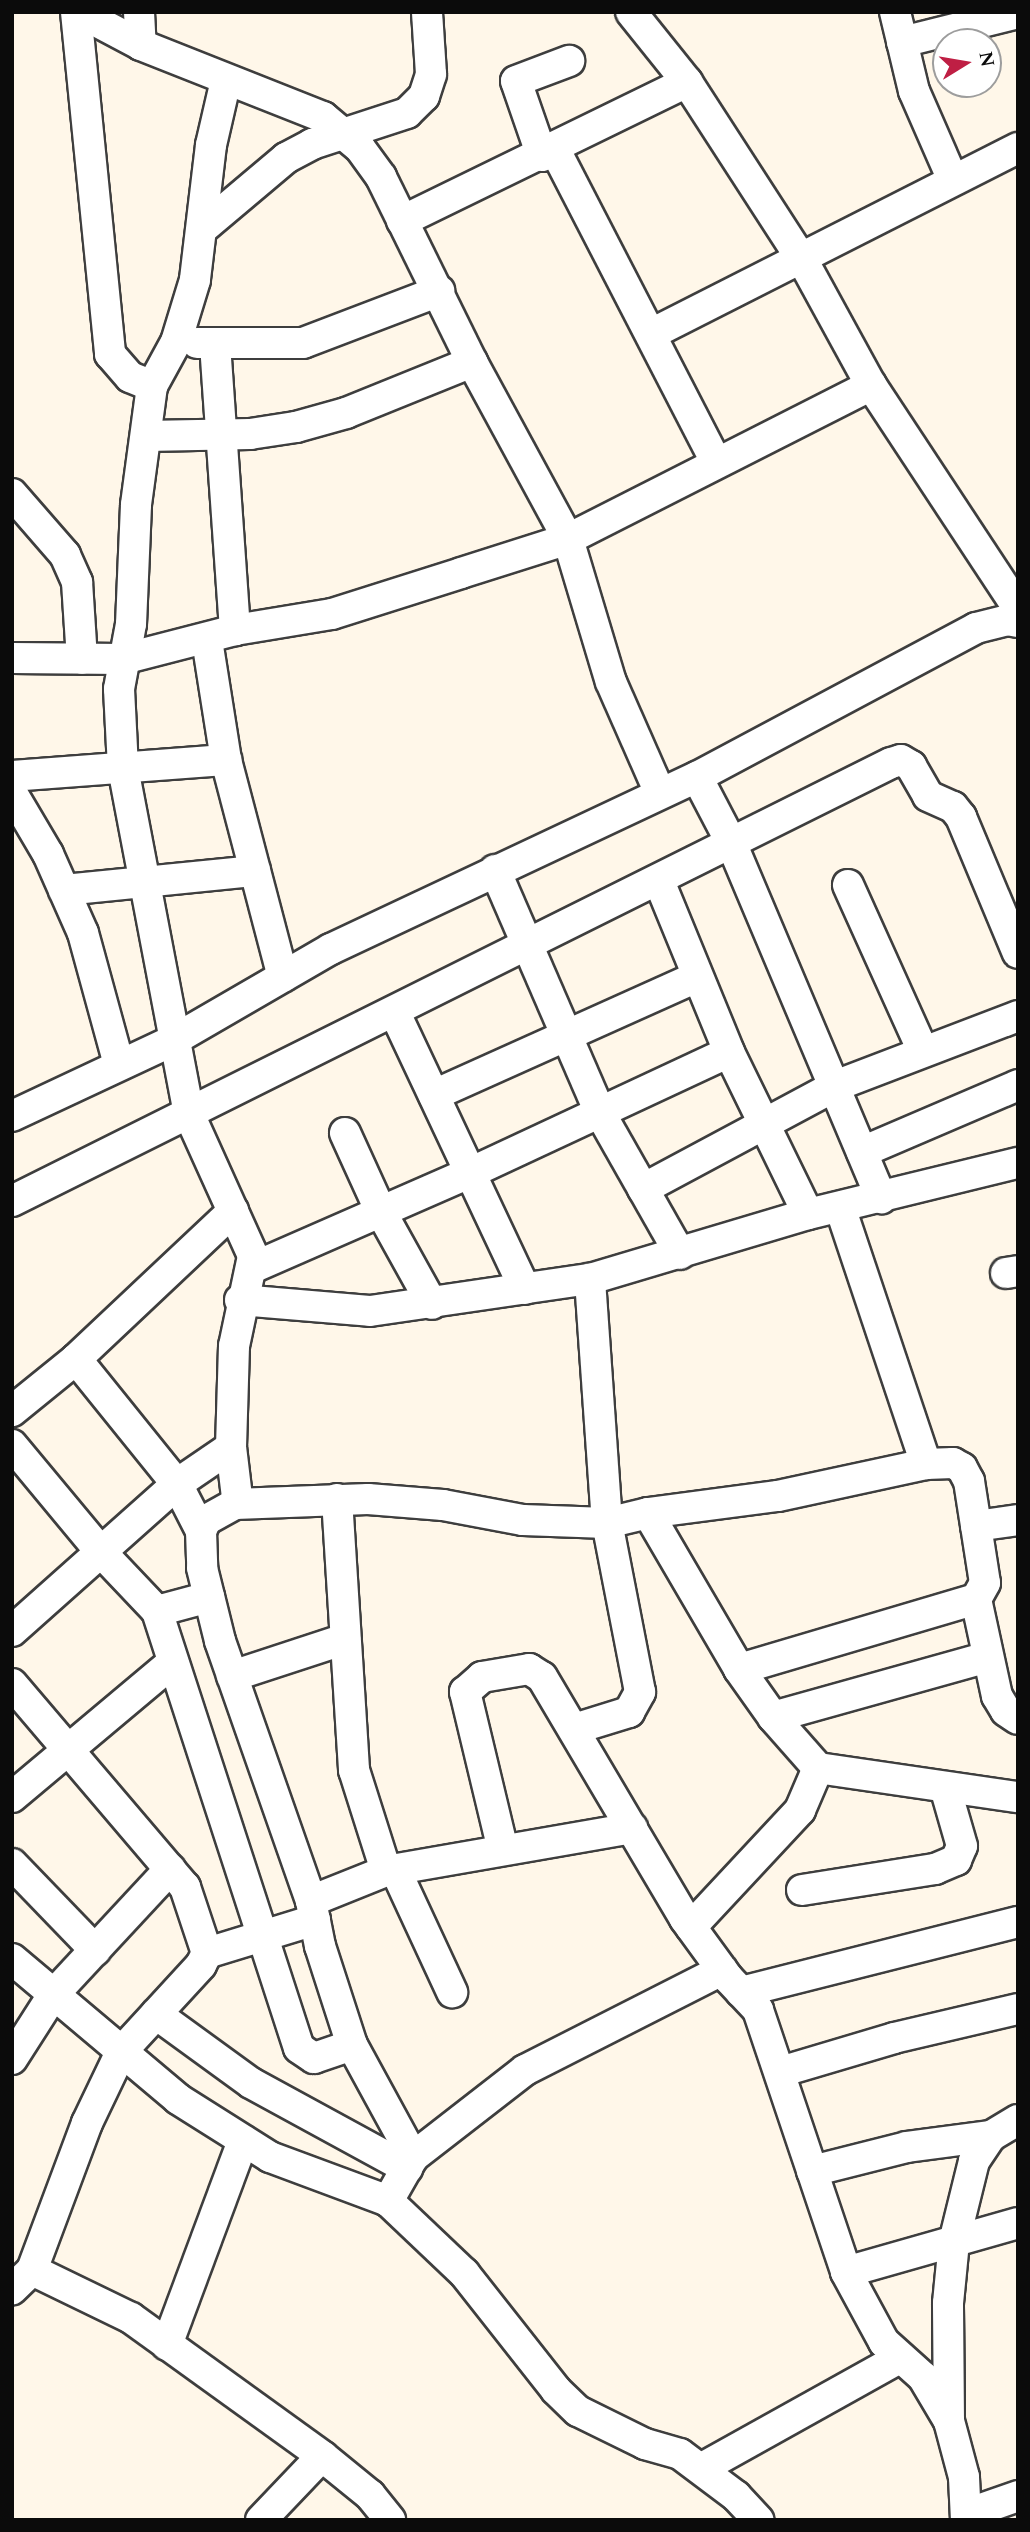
<!DOCTYPE html>
<style>
body{margin:0}
#map{position:relative;width:1030px;height:2532px;overflow:hidden;background:#fff7e9;font-family:Spectral,serif}
div>[style]{position:absolute}
.roads{filter:drop-shadow(2px 0 #3e3e3e) drop-shadow(-2px 0 #3e3e3e) drop-shadow(0 2px #3e3e3e) drop-shadow(0 -2px #3e3e3e)}
.minor>*{height:30px;margin:-15px;padding:0 15px;transform-origin:15px;border-radius:15px;background:#fff}
span{translate:-50% -50%;white-space:nowrap;text-align:center;line-height:1.15;-webkit-text-stroke:7px #fff;paint-order:stroke}
.frame{position:absolute;inset:0;border:14px solid #0b0b0b;pointer-events:none}
.north{position:absolute;left:932px;top:28px;width:70px;height:70px;box-sizing:border-box;background:#fff;border:2px solid #9d9d9d;border-radius:50%;rotate:79deg;font-size:19px;font-weight:700;line-height:28px;text-align:center;color:#0b0b0b}
.north::after{content:'';display:block;margin:auto;width:24px;height:32px;background:#bf1f44;clip-path:polygon(50% 0,100% 100%,50% 72%,0 100%)}
</style>
<div id="map">
<div class="roads">
<div class="minor">
<div style="left:76px;top:12px;width:344px;rotate:84.3deg"></div>
<div style="left:110px;top:354px;width:30px;rotate:49deg"></div>
<div style="left:130px;top:377px;width:24px;rotate:22deg"></div>
<div style="left:79px;top:12px;width:70px;rotate:28deg"></div>
<div style="left:141px;top:45px;width:196px;rotate:21.6deg"></div>
<div style="left:323px;top:117px;width:48px;rotate:40deg"></div>
<div style="left:360px;top:148px;width:36px;rotate:54deg"></div>
<div style="left:381px;top:177px;width:206px;rotate:63.8deg"></div>
<div style="left:472px;top:362px;width:201px;rotate:61.5deg"></div>
<div style="left:568px;top:539px;width:149px;rotate:73.3deg"></div>
<div style="left:611px;top:682px;width:121px;rotate:66.2deg"></div>
<div style="left:139px;top:12px;width:33px;rotate:87deg"></div>
<div style="left:631px;top:12px;width:90px;rotate:51.3deg"></div>
<div style="left:687px;top:82px;width:213px;rotate:57.1deg"></div>
<div style="left:803px;top:261px;width:141px;rotate:61.3deg"></div>
<div style="left:871px;top:385px;width:267px;rotate:56.6deg"></div>
<div style="left:895px;top:12px;width:81px;rotate:76.5deg"></div>
<div style="left:914px;top:91px;width:95px;rotate:66.4deg"></div>
<div style="left:902px;top:42px;width:120px;rotate:-14deg"></div>
<div style="left:226px;top:80px;width:67px;rotate:103deg"></div>
<div style="left:211px;top:145px;width:136px;rotate:96.8deg"></div>
<div style="left:195px;top:280px;width:65px;rotate:107deg"></div>
<div style="left:176px;top:342px;width:50px;rotate:118.6deg"></div>
<div style="left:152px;top:386px;width:120px;rotate:97.7deg"></div>
<div style="left:136px;top:505px;width:119px;rotate:92.4deg"></div>
<div style="left:131px;top:624px;width:66px;rotate:100.5deg"></div>
<div style="left:119px;top:689px;width:79px;rotate:87.1deg"></div>
<div style="left:123px;top:768px;width:352px;rotate:79.2deg"></div>
<div style="left:189px;top:1114px;width:156px;rotate:65.7deg"></div>
<div style="left:253px;top:1256px;width:92px;rotate:101.9deg"></div>
<div style="left:234px;top:1346px;width:101px;rotate:91.7deg"></div>
<div style="left:231px;top:1447px;width:50px;rotate:83.2deg"></div>
<div style="left:237px;top:1497px;width:7px;rotate:106deg"></div>
<div style="left:235px;top:1504px;width:33px;rotate:151deg"></div>
<div style="left:206px;top:1520px;width:12px;rotate:114deg"></div>
<div style="left:201px;top:1531px;width:37px;rotate:88deg"></div>
<div style="left:202px;top:1568px;width:75px;rotate:76.1deg"></div>
<div style="left:220px;top:1641px;width:275px;rotate:70.7deg"></div>
<div style="left:311px;top:1901px;width:46px;rotate:78.7deg"></div>
<div style="left:320px;top:1946px;width:104px;rotate:72.1deg"></div>
<div style="left:352px;top:2045px;width:128px;rotate:61.4deg"></div>
<div style="left:413px;top:2157px;width:51px;rotate:119.6deg"></div>
<div style="left:388px;top:2201px;width:105px;rotate:43.5deg"></div>
<div style="left:464px;top:2273px;width:149px;rotate:51.8deg"></div>
<div style="left:556px;top:2390px;width:30px;rotate:44deg"></div>
<div style="left:578px;top:2411px;width:75px;rotate:26.2deg"></div>
<div style="left:645px;top:2444px;width:36px;rotate:16deg"></div>
<div style="left:680px;top:2454px;width:70px;rotate:36.9deg"></div>
<div style="left:736px;top:2496px;width:33px;rotate:47deg"></div>
<div style="left:555px;top:150px;width:351px;rotate:62.7deg"></div>
<div style="left:542px;top:156px;width:79px;rotate:-109.1deg"></div>
<div style="left:516px;top:81px;width:57px;rotate:-20.7deg"></div>
<div style="left:402px;top:221px;width:317px;rotate:-26deg"></div>
<div style="left:203px;top:228px;width:109px;rotate:-40.1deg"></div>
<div style="left:286px;top:158px;width:30px;rotate:-28deg"></div>
<div style="left:312px;top:144px;width:100px;rotate:-18.1deg"></div>
<div style="left:407px;top:113px;width:24px;rotate:-45deg"></div>
<div style="left:424px;top:96px;width:23px;rotate:-72deg"></div>
<div style="left:431px;top:74px;width:62px;rotate:-93.7deg"></div>
<div style="left:651px;top:334px;width:411px;rotate:-26.9deg"></div>
<div style="left:197px;top:343px;width:106px"></div>
<div style="left:303px;top:343px;width:146px;rotate:-20.9deg"></div>
<div style="left:215px;top:344px;width:287px;rotate:86deg"></div>
<div style="left:146px;top:436px;width:104px;rotate:-1.1deg"></div>
<div style="left:250px;top:434px;width:47px;rotate:-8.7deg"></div>
<div style="left:296px;top:427px;width:52px;rotate:-15.6deg"></div>
<div style="left:346px;top:413px;width:136px;rotate:-22deg"></div>
<div style="left:12px;top:494px;width:81px;rotate:49deg"></div>
<div style="left:65px;top:555px;width:30px;rotate:66deg"></div>
<div style="left:77px;top:582px;width:77px;rotate:86.3deg"></div>
<div style="left:207px;top:640px;width:121px;rotate:81deg"></div>
<div style="left:226px;top:760px;width:224px;rotate:75.3deg"></div>
<div style="left:12px;top:658px;width:111px;rotate:0.5deg"></div>
<div style="left:123px;top:659px;width:116px;rotate:-14.5deg"></div>
<div style="left:235px;top:630px;width:98px;rotate:-9.4deg"></div>
<div style="left:332px;top:614px;width:135px;rotate:-17.6deg"></div>
<div style="left:461px;top:573px;width:112px;rotate:-17.6deg"></div>
<div style="left:568px;top:539px;width:340px;rotate:-26.9deg"></div>
<div style="left:12px;top:776px;width:215px;rotate:-4.3deg"></div>
<div style="left:697px;top:777px;width:71px;rotate:62.4deg"></div>
<div style="left:730px;top:840px;width:389px;rotate:67.1deg"></div>
<div style="left:12px;top:793px;width:71px;rotate:59.5deg"></div>
<div style="left:48px;top:854px;width:86px;rotate:66.1deg"></div>
<div style="left:83px;top:933px;width:137px;rotate:74.7deg"></div>
<div style="left:495px;top:870px;width:265px;rotate:66.6deg"></div>
<div style="left:600px;top:1113px;width:162px;rotate:60.4deg"></div>
<div style="left:659px;top:881px;width:185px;rotate:67.7deg"></div>
<div style="left:729px;top:1052px;width:180px;rotate:64deg"></div>
<div style="left:848px;top:885px;width:180px;rotate:65.7deg"></div>
<div style="left:64px;top:890px;width:192px;rotate:-5.7deg"></div>
<div style="left:395px;top:1013px;width:305px;rotate:64.8deg"></div>
<div style="left:434px;top:1095px;width:287px;rotate:-24.2deg"></div>
<div style="left:12px;top:1116px;width:177px;rotate:-25.1deg"></div>
<div style="left:172px;top:1041px;width:184px;rotate:-30.1deg"></div>
<div style="left:331px;top:949px;width:404px;rotate:-25.2deg"></div>
<div style="left:697px;top:777px;width:316px;rotate:-28.1deg"></div>
<div style="left:976px;top:628px;width:32px;rotate:-14deg"></div>
<div style="left:1007px;top:620px;width:11px;rotate:10deg"></div>
<div style="left:345px;top:1133px;width:87px;rotate:65.5deg"></div>
<div style="left:381px;top:1212px;width:105px;rotate:61deg"></div>
<div style="left:862px;top:1152px;width:170px;rotate:-23.2deg"></div>
<div style="left:643px;top:1189px;width:218px;rotate:-28.2deg"></div>
<div style="left:835px;top:1086px;width:196px;rotate:-20.9deg"></div>
<div style="left:12px;top:1201px;width:982px;rotate:-26.49deg"></div>
<div style="left:891px;top:763px;width:10px;rotate:-17deg"></div>
<div style="left:901px;top:760px;width:12px;rotate:31deg"></div>
<div style="left:911px;top:766px;width:34px;rotate:60deg"></div>
<div style="left:928px;top:796px;width:27px;rotate:24deg"></div>
<div style="left:953px;top:807px;width:13px;rotate:51deg"></div>
<div style="left:961px;top:817px;width:147px;rotate:67.3deg"></div>
<div style="left:840px;top:1207px;width:271px;rotate:71.5deg"></div>
<div style="left:252px;top:1268px;width:242px;rotate:-23.6deg"></div>
<div style="left:474px;top:1171px;width:281px;rotate:-25deg"></div>
<div style="left:1006px;top:1273px;width:12px;rotate:-9deg"></div>
<div style="left:240px;top:1300px;width:130px;rotate:4.8deg"></div>
<div style="left:370px;top:1311px;width:222px;rotate:-8.3deg"></div>
<div style="left:590px;top:1279px;width:227px;rotate:-16.6deg"></div>
<div style="left:808px;top:1214px;width:216px;rotate:-13.7deg"></div>
<div style="left:76px;top:1359px;width:161px;rotate:51.1deg"></div>
<div style="left:177px;top:1484px;width:53px;rotate:62.9deg"></div>
<div style="left:12px;top:1411px;width:82px;rotate:-39.1deg"></div>
<div style="left:76px;top:1359px;width:216px;rotate:-43.3deg"></div>
<div style="left:12px;top:1445px;width:138px;rotate:50.3deg"></div>
<div style="left:100px;top:1551px;width:83px;rotate:46.5deg"></div>
<div style="left:157px;top:1611px;width:459px;rotate:72deg"></div>
<div style="left:299px;top:2048px;width:18px;rotate:34deg"></div>
<div style="left:314px;top:2058px;width:40px;rotate:-18.9deg"></div>
<div style="left:337px;top:1499px;width:272px;rotate:86.4deg"></div>
<div style="left:354px;top:1770px;width:106px;rotate:72.4deg"></div>
<div style="left:386px;top:1871px;width:250px;rotate:-9.9deg"></div>
<div style="left:235px;top:1504px;width:133px;rotate:-2.2deg"></div>
<div style="left:368px;top:1499px;width:75px;rotate:4.6deg"></div>
<div style="left:443px;top:1505px;width:81px;rotate:10.6deg"></div>
<div style="left:523px;top:1520px;width:84px;rotate:2deg"></div>
<div style="left:607px;top:1523px;width:42px;rotate:-13.7deg"></div>
<div style="left:648px;top:1513px;width:181px;rotate:59.7deg"></div>
<div style="left:739px;top:1669px;width:59px;rotate:54.7deg"></div>
<div style="left:773px;top:1717px;width:68px;rotate:48.6deg"></div>
<div style="left:818px;top:1768px;width:202px;rotate:8.3deg"></div>
<div style="left:648px;top:1513px;width:131px;rotate:-7.5deg"></div>
<div style="left:778px;top:1496px;width:151px;rotate:-12.2deg"></div>
<div style="left:926px;top:1464px;width:27px;rotate:-2deg"></div>
<div style="left:953px;top:1463px;width:10px;rotate:29deg"></div>
<div style="left:962px;top:1468px;width:15px;rotate:62deg"></div>
<div style="left:969px;top:1481px;width:103px;rotate:81.1deg"></div>
<div style="left:985px;top:1583px;width:18px;rotate:119deg"></div>
<div style="left:976px;top:1599px;width:247px;rotate:163.5deg"></div>
<div style="left:976px;top:1526px;width:42px;rotate:-8.1deg"></div>
<div style="left:976px;top:1599px;width:99px;rotate:77.8deg"></div>
<div style="left:997px;top:1696px;width:17px;rotate:59deg"></div>
<div style="left:1006px;top:1711px;width:14px;rotate:34deg"></div>
<div style="left:157px;top:1611px;width:54px;rotate:-15.1deg"></div>
<div style="left:12px;top:1631px;width:221px;rotate:-41.7deg"></div>
<div style="left:177px;top:1484px;width:65px;rotate:-34.4deg"></div>
<div style="left:232px;top:1676px;width:119px;rotate:-18.1deg"></div>
<div style="left:12px;top:1684px;width:267px;rotate:49.6deg"></div>
<div style="left:185px;top:1887px;width:70px;rotate:71.6deg"></div>
<div style="left:207px;top:1953px;width:13px;rotate:117deg"></div>
<div style="left:201px;top:1965px;width:118px;rotate:132.6deg"></div>
<div style="left:121px;top:2052px;width:79px;rotate:115.6deg"></div>
<div style="left:87px;top:2123px;width:157px;rotate:110.5deg"></div>
<div style="left:32px;top:2270px;width:28px;rotate:136deg"></div>
<div style="left:773px;top:1717px;width:223px;rotate:-15.6deg"></div>
<div style="left:574px;top:1729px;width:58px;rotate:-17.2deg"></div>
<div style="left:629px;top:1712px;width:23px;rotate:-61deg"></div>
<div style="left:640px;top:1692px;width:172px;rotate:-101deg"></div>
<div style="left:607px;top:1523px;width:245px;rotate:-94deg"></div>
<div style="left:12px;top:1797px;width:210px;rotate:-40deg"></div>
<div style="left:503px;top:1850px;width:163px;rotate:-103.5deg"></div>
<div style="left:465px;top:1692px;width:23px;rotate:-41deg"></div>
<div style="left:482px;top:1677px;width:48px;rotate:-9.7deg"></div>
<div style="left:529px;top:1669px;width:15px;rotate:32deg"></div>
<div style="left:542px;top:1677px;width:281px;rotate:59.4deg"></div>
<div style="left:685px;top:1919px;width:73px;rotate:53.9deg"></div>
<div style="left:728px;top:1978px;width:44px;rotate:46.8deg"></div>
<div style="left:758px;top:2010px;width:276px;rotate:71.4deg"></div>
<div style="left:846px;top:2272px;width:80px;rotate:61.5deg"></div>
<div style="left:884px;top:2342px;width:52px;rotate:41.9deg"></div>
<div style="left:923px;top:2377px;width:51px;rotate:59.4deg"></div>
<div style="left:12px;top:1864px;width:120px;rotate:46deg"></div>
<div style="left:395px;top:1869px;width:136px;rotate:65.1deg"></div>
<div style="left:802px;top:1890px;width:135px;rotate:-9deg"></div>
<div style="left:935px;top:1869px;width:23px;rotate:-23deg"></div>
<div style="left:956px;top:1860px;width:15px;rotate:-67deg"></div>
<div style="left:962px;top:1846px;width:61px;rotate:-106.1deg"></div>
<div style="left:311px;top:1901px;width:81px;rotate:-21.8deg"></div>
<div style="left:691px;top:1927px;width:160px;rotate:-47deg"></div>
<div style="left:800px;top:1810px;width:46px;rotate:-66.8deg"></div>
<div style="left:207px;top:1953px;width:113px;rotate:-17deg"></div>
<div style="left:12px;top:1959px;width:217px;rotate:40.1deg"></div>
<div style="left:178px;top:2099px;width:109px;rotate:32.2deg"></div>
<div style="left:270px;top:2157px;width:126px;rotate:20.4deg"></div>
<div style="left:741px;top:1992px;width:286px;rotate:-14.2deg"></div>
<div style="left:156px;top:2014px;width:117px;rotate:36deg"></div>
<div style="left:251px;top:2083px;width:178px;rotate:28.6deg"></div>
<div style="left:12px;top:2059px;width:76px;rotate:-57.4deg"></div>
<div style="left:53px;top:1995px;width:172px;rotate:-47.1deg"></div>
<div style="left:780px;top:2072px;width:119px;rotate:-16.6deg"></div>
<div style="left:894px;top:2038px;width:127px;rotate:-13.2deg"></div>
<div style="left:413px;top:2157px;width:142px;rotate:-37.8deg"></div>
<div style="left:525px;top:2070px;width:221px;rotate:-26.9deg"></div>
<div style="left:812px;top:2171px;width:98px;rotate:-14.2deg"></div>
<div style="left:907px;top:2147px;width:85px;rotate:-7.5deg"></div>
<div style="left:32px;top:2270px;width:110px;rotate:25.9deg"></div>
<div style="left:131px;top:2318px;width:236px;rotate:35.8deg"></div>
<div style="left:322px;top:2456px;width:62px;rotate:39.1deg"></div>
<div style="left:370px;top:2495px;width:32px;rotate:51deg"></div>
<div style="left:846px;top:2272px;width:179px;rotate:-15.9deg"></div>
<div style="left:167px;top:2345px;width:218px;rotate:-69.6deg"></div>
<div style="left:702px;top:2468px;width:224px;rotate:-29.1deg"></div>
<div style="left:967px;top:2514px;width:54px;rotate:-19.4deg"></div>
<div style="left:261px;top:2520px;width:88px;rotate:-46.4deg"></div>
<div style="left:966px;top:2520px;width:43px;rotate:-92.7deg"></div>
<div style="left:964px;top:2477px;width:58px;rotate:-105deg"></div>
<div style="left:949px;top:2421px;width:118px;rotate:-90.5deg"></div>
<div style="left:948px;top:2303px;width:61px;rotate:-84.4deg"></div>
<div style="left:954px;top:2242px;width:83px;rotate:-76.1deg"></div>
<div style="left:974px;top:2161px;width:30px;rotate:-56deg"></div>
<div style="left:991px;top:2136px;width:31px;rotate:-31deg"></div>
</div>
</div>
<div class="frame"></div>
<div class="north">N</div>
</div>
